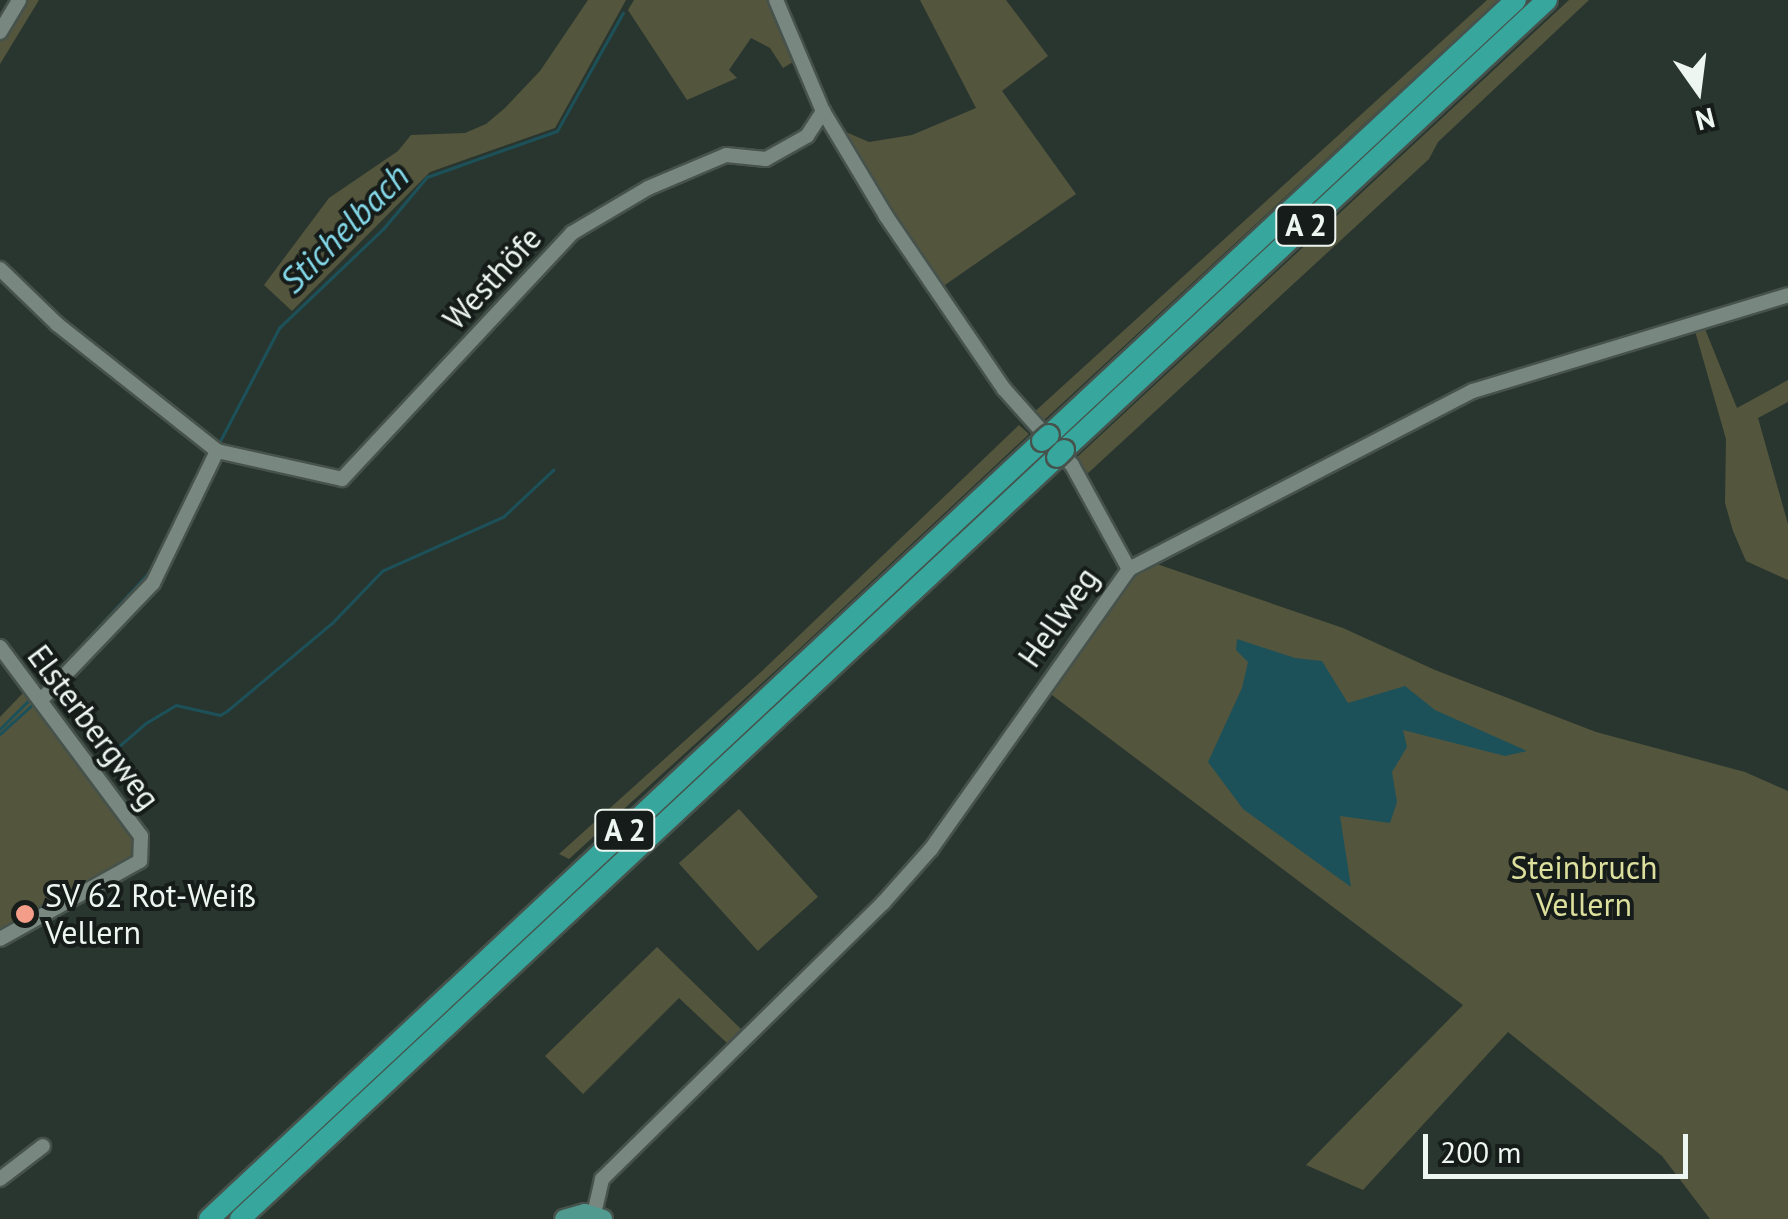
<!DOCTYPE html>
<meta charset="utf-8">
<style>
body{margin:0}
#map{position:relative;width:1788px;height:1219px;overflow:hidden;background:#29362f;font-family:"PT Sans",sans-serif}
div>[style]{position:absolute}
.green>*{inset:0;background:#54553d;transform-origin:0 0}
.water>*{inset:0;background:#1d515a}
.stream>*{height:2.5px;margin:-1.25px;padding:0 1.25px;transform-origin:1.25px;border-radius:1.25px;background:#1d515a}
.roads{filter:drop-shadow(2px 0 #46524b) drop-shadow(-2px 0 #46524b) drop-shadow(0 2px #46524b) drop-shadow(0 -2px #46524b)}
.minor>*{height:14px;margin:-7px;padding:0 7px;transform-origin:7px;border-radius:7px;background:#78877f}
.major>*{height:18px;margin:-9px;padding:0 9px;transform-origin:9px;border-radius:9px;background:#519a90}
.highway>*{height:20px;margin:-10px;padding:0 10px;transform-origin:10px;border-radius:10px;background:#37a69c}
.bridges{filter:drop-shadow(2px 0 #46524b) drop-shadow(-2px 0 #46524b) drop-shadow(0 2px #46524b) drop-shadow(0 -2px #46524b)}
.highway-bridge>*{height:20px;margin:-10px;padding:0 10px;transform-origin:10px;border-radius:10px;background:#37a69c}
.dots>*{width:28px;height:28px;translate:-50% -50%;box-sizing:border-box;border:5px solid #161c19;border-radius:50%}
span{translate:-50% -50%;white-space:nowrap;text-align:center;line-height:1.15;-webkit-text-stroke:8px #161c19;paint-order:stroke}
.shield-label span{padding:2px 8px;background:#161c19;border:2px solid;border-radius:8px;-webkit-text-stroke-width:0}
.shield-label{font-size:30px;color:#edf6f1;font-weight:700}
.street-label{font-size:32px;color:#edf6f1}
.park-label{font-size:32px;color:#dde09d}
.poi-label{font-size:32px;color:#edf6f1}
.left{translate:0 -50%;text-align:left}
.water-label{font-size:35px;color:#83d8e9;font-style:italic}
.north{position:absolute;left:1648px;top:40px;width:100px;height:100px;-webkit-text-stroke:8px #161c19;paint-order:stroke;rotate:166deg;font-size:28px;font-weight:700;line-height:40px;text-align:center;color:#edf6f1}
.north::after{content:'';display:block;margin:auto;width:35px;height:45px;background:#edf6f1;clip-path:polygon(50% 0,100% 100%,50% 72%,0 100%)}
.scale{position:absolute;left:1423px;top:1134px;width:265px;height:45px;box-sizing:border-box;border:5px solid #edf6f1;border-top:0;padding-left:12px;font-size:30px;line-height:35px;white-space:nowrap;color:#edf6f1;-webkit-text-stroke:8px #161c19;paint-order:stroke}
</style>
<div id="map">
<div class="green">
<div style="clip-path:polygon(24px 0,39px 0,0 64px,0 40px)"></div>
<div style="clip-path:polygon(588px 0,626px 0,555px 128px,430px 172px,292px 311px,264px 285px,329px 198px,398px 151px,411px 135px,465px 133px,486px 124px,505px 108px,540px 71px)"></div>
<div style="clip-path:polygon(634px 0,769px 0,798px 59px,783px 68px,770px 48px,751px 38px,729px 70px,737px 78px,687px 100px,628px 10px)"></div>
<div style="clip-path:polygon(920px 0,1006px 0,1048px 56px,1002px 91px,1076px 194px,942px 287px,839px 129px,869px 142px,912px 135px,976px 108px)"></div>
<div style="clip-path:polygon(1487px 0,1498px 0,1041px 423px,1032px 414px)"></div>
<div style="clip-path:polygon(1569px 0,1589px 0,1438px 142px,1429px 159px,1086px 475px,1074px 460px)"></div>
<div style="clip-path:polygon(1705px 329px,1737px 408px,1788px 380px,1788px 402px,1758px 418px,1788px 524px,1788px 580px,1746px 561px,1733px 531px,1725px 503px,1726px 439px,1695px 331px)"></div>
<div style="clip-path:polygon(1019px 425px,1029px 434px,796px 652px,569px 859px,559px 854px,761px 672px)"></div>
<div style="clip-path:polygon(1154px 563px,1343px 628px,1435px 670px,1596px 732px,1745px 772px,1788px 791px,1788px 1219px,1710px 1219px,1662px 1156px,1508px 1032px,1363px 1190px,1306px 1165px,1463px 1005px,1048px 692px,1129px 569px)"></div>
<div style="clip-path:polygon(23px 693px,41px 714px,45px 712px,138px 837px,137px 859px,0 936px,0 717px)"></div>
<div style="left:739px;top:809px;width:118px;height:81px;rotate:48deg"></div>
<div style="clip-path:polygon(657px 947px,741px 1029px,727px 1043px,679px 998px,583px 1094px,545px 1056px)"></div>
</div>
<div class="water">
<div style="clip-path:polygon(1237px 639px,1295px 658px,1322px 661px,1348px 703px,1405px 686px,1435px 710px,1527px 751px,1505px 756px,1403px 730px,1407px 747px,1392px 772px,1397px 802px,1390px 823px,1340px 816px,1351px 887px,1243px 809px,1208px 762px,1242px 688px,1248px 662px,1236px 650px)"></div>
</div>
<div class="stream">
<div style="left:219px;top:443px;width:130px;rotate:-62.4deg"></div>
<div style="left:279px;top:328px;width:144px;rotate:-43.6deg"></div>
<div style="left:383px;top:229px;width:68px;rotate:-49.8deg"></div>
<div style="left:427px;top:177px;width:138px;rotate:-19.5deg"></div>
<div style="left:557px;top:131px;width:135px;rotate:-60.8deg"></div>
<div style="left:44px;top:686px;width:161px;rotate:-47.3deg"></div>
<div style="left:0;top:729px;width:42px;rotate:-45deg"></div>
<div style="left:0;top:734px;width:45px;rotate:-42.3deg"></div>
<div style="left:102px;top:761px;width:58px;rotate:-40.8deg"></div>
<div style="left:146px;top:723px;width:35px;rotate:-31deg"></div>
<div style="left:176px;top:705px;width:45px;rotate:12.8deg"></div>
<div style="left:220px;top:715px;width:8px;rotate:-30deg"></div>
<div style="left:227px;top:711px;width:137px;rotate:-40deg"></div>
<div style="left:332px;top:623px;width:72px;rotate:-46.1deg"></div>
<div style="left:382px;top:571px;width:133px;rotate:-24.1deg"></div>
<div style="left:503px;top:517px;width:69px;rotate:-43.2deg"></div>
</div>
<div class="roads">
<div class="minor">
<div style="left:776px;top:0;width:121px;rotate:67.1deg"></div>
<div style="left:823px;top:111px;width:122px;rotate:59deg"></div>
<div style="left:886px;top:216px;width:209px;rotate:55.7deg"></div>
<div style="left:1004px;top:389px;width:102px;rotate:48.2deg"></div>
<div style="left:1072px;top:465px;width:119px;rotate:61.3deg"></div>
<div style="left:0;top:32px;width:37px;rotate:-59deg"></div>
<div style="left:0;top:269px;width:79px;rotate:44deg"></div>
<div style="left:57px;top:324px;width:204px;rotate:38.4deg"></div>
<div style="left:217px;top:451px;width:128px;rotate:12.6deg"></div>
<div style="left:342px;top:479px;width:337px;rotate:-46.9deg"></div>
<div style="left:572px;top:233px;width:88px;rotate:-30.6deg"></div>
<div style="left:648px;top:188px;width:85px;rotate:-22.9deg"></div>
<div style="left:726px;top:155px;width:40px;rotate:5.7deg"></div>
<div style="left:766px;top:159px;width:47px;rotate:-29.3deg"></div>
<div style="left:807px;top:136px;width:30px;rotate:-57deg"></div>
<div style="left:0;top:647px;width:236px;rotate:53.3deg"></div>
<div style="left:141px;top:836px;width:25px;rotate:92deg"></div>
<div style="left:140px;top:861px;width:160px;rotate:150.9deg"></div>
<div style="left:43px;top:698px;width:159px;rotate:-46.3deg"></div>
<div style="left:153px;top:583px;width:147px;rotate:-64.1deg"></div>
<div style="left:0;top:1179px;width:54px;rotate:-37.5deg"></div>
<div style="left:594px;top:1214px;width:36px;rotate:-77deg"></div>
<div style="left:602px;top:1179px;width:394px;rotate:-44.5deg"></div>
<div style="left:883px;top:903px;width:72px;rotate:-48.4deg"></div>
<div style="left:931px;top:849px;width:343px;rotate:-54.7deg"></div>
<div style="left:1129px;top:569px;width:387px;rotate:-27.4deg"></div>
<div style="left:1473px;top:391px;width:329px;rotate:-16.9deg"></div>
</div>
<div class="major">
<div style="left:564px;top:1219px;width:22px;rotate:-16deg"></div>
<div style="left:585px;top:1213px;width:19px;rotate:18deg"></div>
</div>
<div class="highway">
<div style="left:1049px;top:435px;width:638px;rotate:-42.97deg"></div>
<div style="left:1064px;top:450px;width:660px;rotate:-42.97deg"></div>
<div style="left:209px;top:1219px;width:1140px;rotate:-43.04deg"></div>
<div style="left:240px;top:1219px;width:1117px;rotate:-43.01deg"></div>
</div>
</div>
<div class="bridges">
<div class="highway-bridge">
<div style="left:1042px;top:441px;width:9px;rotate:-41deg"></div>
<div style="left:1057px;top:457px;width:10px;rotate:-45deg"></div>
</div>
</div>
<div class="dots">
<div style="left:25px;top:914px;background:#f49e89"></div>
</div>
<div class="shield-label">
<span style="left:1306px;top:225px">A 2</span>
<span style="left:625px;top:830px">A 2</span>
</div>
<div class="street-label">
<span style="left:492px;top:278px;rotate:-47deg">Westhöfe</span>
<span style="left:1058px;top:617px;rotate:-55deg">Hellweg</span>
<span style="left:94px;top:727px;rotate:53deg">Elsterbergweg</span>
</div>
<div class="park-label">
<span style="left:1584px;top:886px">Steinbruch<br>Vellern</span>
</div>
<div class="poi-label">
<span class="left" style="left:45px;top:914px">SV 62 Rot-Weiß<br>Vellern</span>
</div>
<div class="water-label">
<span style="left:344px;top:228px;rotate:-45deg">Stichelbach</span>
</div>
<div class="north">N</div>
<div class="scale">200 m</div>
</div>
